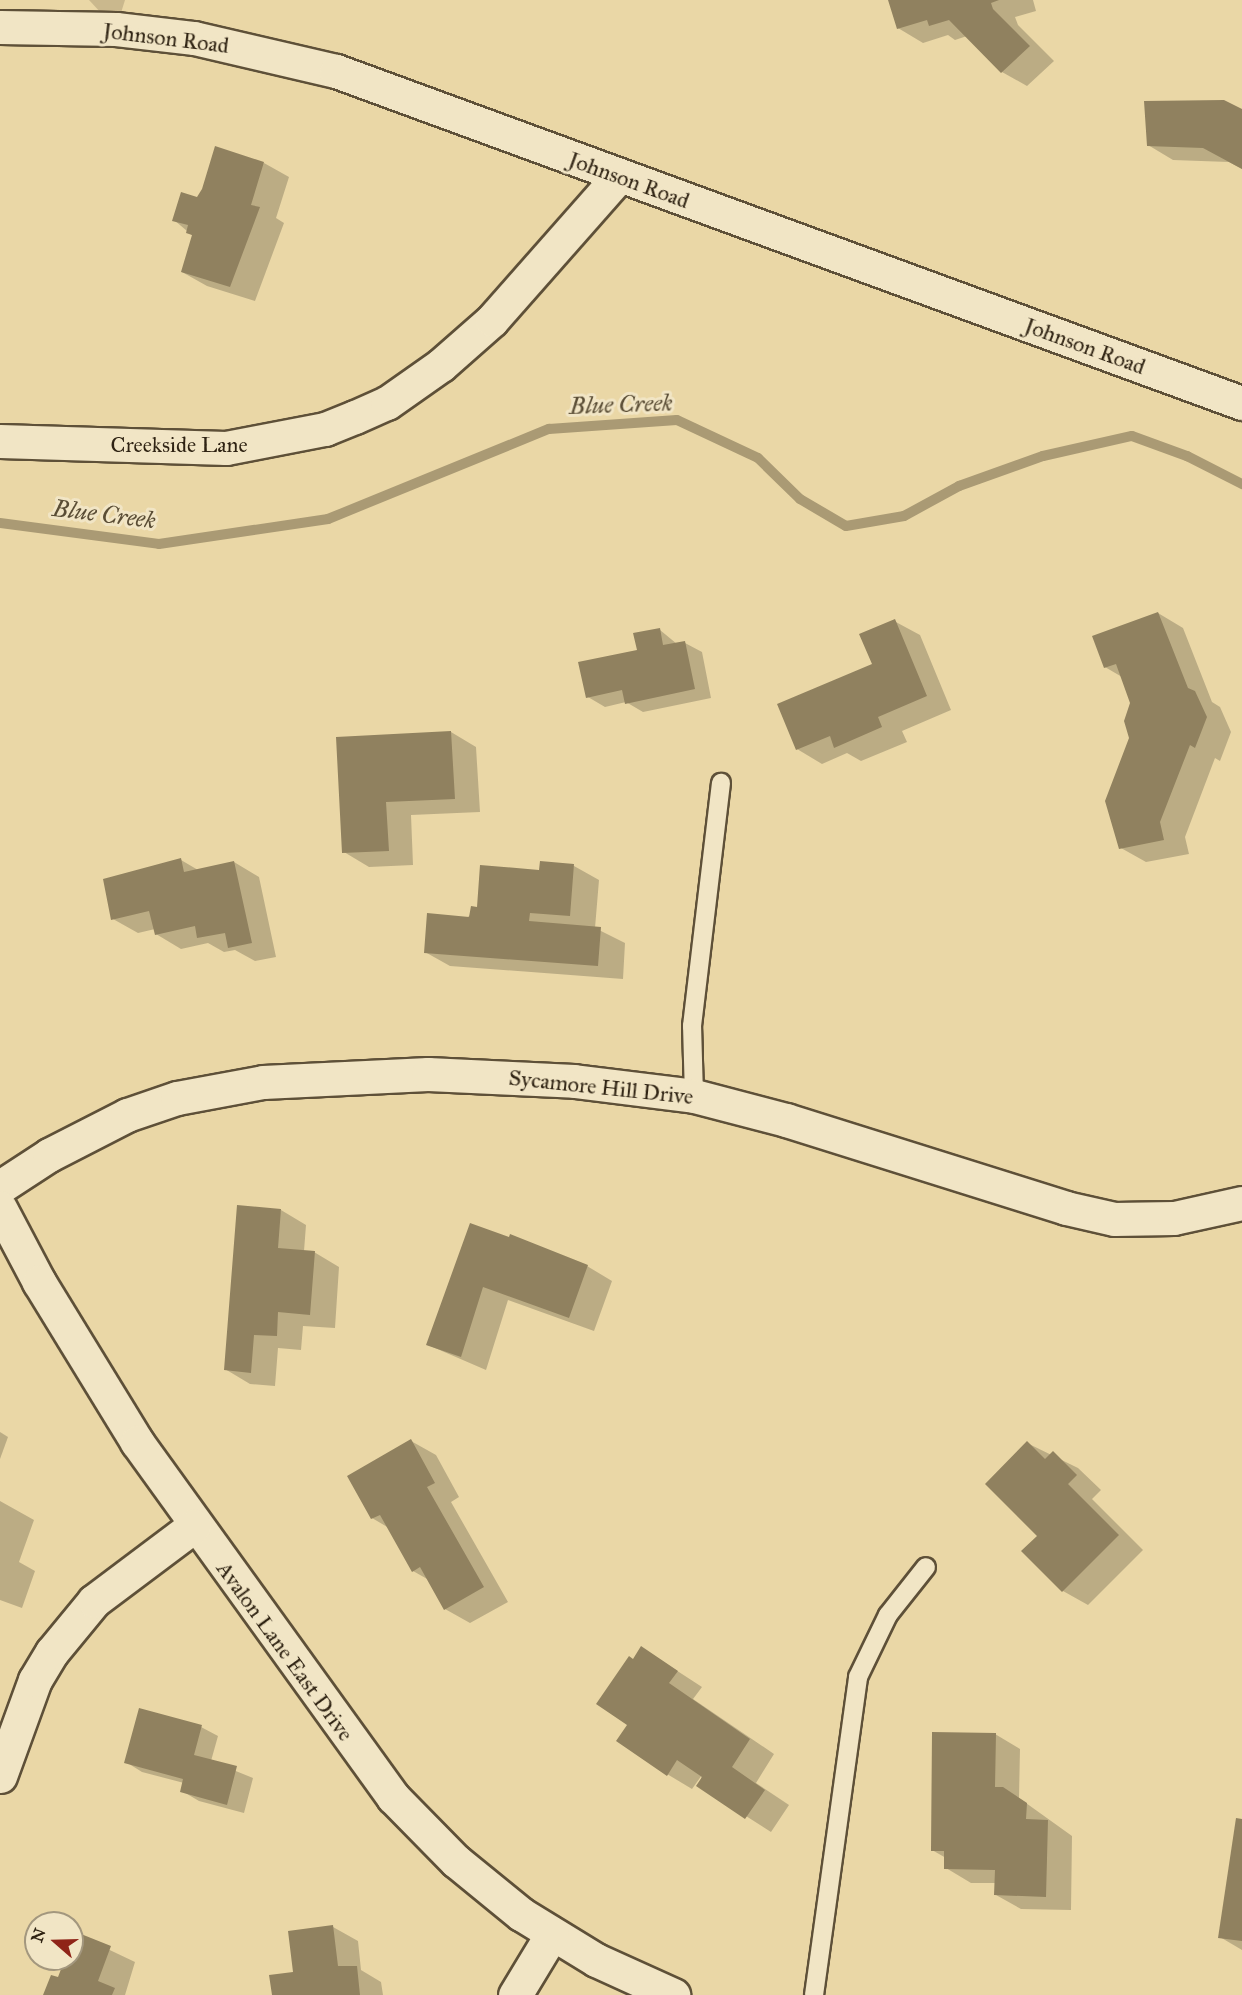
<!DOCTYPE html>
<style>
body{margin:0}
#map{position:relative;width:1242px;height:1995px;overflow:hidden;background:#ead7a6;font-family:"IM FELL Great Primer",serif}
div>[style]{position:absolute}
.green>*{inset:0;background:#cab88d}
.shadow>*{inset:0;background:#0003}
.stream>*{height:10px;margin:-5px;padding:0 5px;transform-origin:5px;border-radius:5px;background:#aa9a74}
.building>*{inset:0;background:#90815f}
.roads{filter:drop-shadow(2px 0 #5e5038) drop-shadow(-2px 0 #5e5038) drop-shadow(0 2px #5e5038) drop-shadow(0 -2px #5e5038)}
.service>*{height:18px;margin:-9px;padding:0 9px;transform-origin:9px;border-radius:9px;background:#f1e5c5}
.minor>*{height:33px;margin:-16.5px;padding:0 16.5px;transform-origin:16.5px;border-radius:16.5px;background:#f1e5c5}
span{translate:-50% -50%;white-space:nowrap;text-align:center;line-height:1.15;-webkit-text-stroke:6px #f1e5c5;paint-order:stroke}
.street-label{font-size:22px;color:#2f2313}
.water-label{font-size:24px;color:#5a4d35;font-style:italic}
.north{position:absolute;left:24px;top:1911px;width:60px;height:60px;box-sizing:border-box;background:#f1e5c5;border:2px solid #a3977e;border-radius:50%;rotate:290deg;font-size:16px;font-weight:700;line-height:24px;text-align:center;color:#2f2313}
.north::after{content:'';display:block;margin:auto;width:21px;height:27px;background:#8f2418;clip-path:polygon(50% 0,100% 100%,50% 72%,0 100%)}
</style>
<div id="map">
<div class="green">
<div style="clip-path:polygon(89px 0,125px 0,116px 29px)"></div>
</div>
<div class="shadow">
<div style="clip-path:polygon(890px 0,1033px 0,1036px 11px,1015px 17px,1018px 25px,1054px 61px,1027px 86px,1002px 72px,967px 36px,955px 40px,948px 35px,923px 43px,898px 28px)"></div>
<div style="clip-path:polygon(1242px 111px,1242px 169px,1229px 162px,1173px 160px,1148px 145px)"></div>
<div style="clip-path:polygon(264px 163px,289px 177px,276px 218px,284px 223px,255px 301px,207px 286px,182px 272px,193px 236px,174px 220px,197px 199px)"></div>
<div style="clip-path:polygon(1158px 613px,1183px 628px,1212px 702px,1220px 707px,1231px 732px,1220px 761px,1215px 758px,1185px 837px,1189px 854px,1146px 862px,1121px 848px,1132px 703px,1122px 677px,1105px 667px)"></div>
<div style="clip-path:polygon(894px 621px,920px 635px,951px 710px,902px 731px,907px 742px,861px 761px,847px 753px,822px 764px,797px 749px,874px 665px)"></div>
<div style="clip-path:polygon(660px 630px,677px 644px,685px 643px,702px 652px,711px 698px,643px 712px,626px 702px,605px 707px,588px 697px)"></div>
<div style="clip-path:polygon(451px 732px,476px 747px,480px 812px,411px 815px,413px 865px,369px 867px,344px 852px,338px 738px)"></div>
<div style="clip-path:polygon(181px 860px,198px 870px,234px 862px,259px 877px,276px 957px,255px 961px,235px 950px,224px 952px,208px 943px,181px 949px,156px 934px,155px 929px,138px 933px,113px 919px)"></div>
<div style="clip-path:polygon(574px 866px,599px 880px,595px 928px,625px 943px,623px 979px,450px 966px,425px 952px,479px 908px,541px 871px)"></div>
<div style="clip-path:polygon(281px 1210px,306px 1225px,304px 1251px,314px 1252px,339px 1267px,335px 1328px,303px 1326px,301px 1350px,278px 1348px,275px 1386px,250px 1384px,225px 1369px)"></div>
<div style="clip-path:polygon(471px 1225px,587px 1266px,612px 1281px,594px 1331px,508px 1300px,486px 1370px,428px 1345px)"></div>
<div style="clip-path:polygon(0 1432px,8px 1437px,0 1459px)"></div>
<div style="clip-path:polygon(411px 1441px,436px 1455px,459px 1497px,451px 1502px,508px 1602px,470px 1623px,445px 1609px,429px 1580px,413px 1571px,389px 1528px,372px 1518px)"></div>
<div style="clip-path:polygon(1027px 1443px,1078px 1468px,1101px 1490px,1092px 1499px,1143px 1550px,1088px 1605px,1063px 1591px,1039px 1536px)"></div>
<div style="clip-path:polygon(0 1501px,34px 1520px,19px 1562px,35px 1571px,22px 1608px,0 1600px)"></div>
<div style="clip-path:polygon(642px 1648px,702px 1687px,693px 1699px,774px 1754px,756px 1783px,789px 1805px,771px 1832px,699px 1786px,702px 1775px,692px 1789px,667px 1774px,629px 1725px,634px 1660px)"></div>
<div style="clip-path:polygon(201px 1727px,218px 1736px,211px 1761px,253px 1778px,244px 1813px,199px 1801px,182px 1791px,184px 1783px,142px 1772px,126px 1762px)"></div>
<div style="clip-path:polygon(995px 1734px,1020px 1749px,1019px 1798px,1072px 1836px,1071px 1910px,1021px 1909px,996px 1895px,996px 1883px,971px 1883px,946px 1868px,946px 1858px,932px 1850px)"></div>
<div style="clip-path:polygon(1242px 1821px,1242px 1950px,1220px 1937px)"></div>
<div style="clip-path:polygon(333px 1927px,358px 1941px,361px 1970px,381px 1982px,383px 1995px,273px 1995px)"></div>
<div style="clip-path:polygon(76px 1934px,135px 1962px,125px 1995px,45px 1995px,59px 1979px,67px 1959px,72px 1959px)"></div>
</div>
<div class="stream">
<div style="left:0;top:523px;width:160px;rotate:7.5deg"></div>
<div style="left:159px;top:544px;width:171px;rotate:-8.4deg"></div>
<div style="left:328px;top:519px;width:239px;rotate:-22.2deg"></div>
<div style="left:549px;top:429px;width:128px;rotate:-4deg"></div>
<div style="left:677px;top:420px;width:89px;rotate:25.1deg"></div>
<div style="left:758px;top:458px;width:59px;rotate:44.3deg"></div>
<div style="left:800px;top:499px;width:53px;rotate:30.4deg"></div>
<div style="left:846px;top:526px;width:59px;rotate:-9.8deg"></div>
<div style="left:904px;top:516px;width:63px;rotate:-28.6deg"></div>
<div style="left:959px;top:486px;width:89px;rotate:-19.7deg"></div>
<div style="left:1043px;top:456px;width:91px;rotate:-12.7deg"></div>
<div style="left:1132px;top:436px;width:59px;rotate:20deg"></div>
<div style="left:1187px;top:456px;width:62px;rotate:27deg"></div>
</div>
<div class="building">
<div style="clip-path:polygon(888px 0,999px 0,991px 3px,993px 9px,1030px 46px,1001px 73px,949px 20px,929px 26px,927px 20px,897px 29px)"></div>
<div style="clip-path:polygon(1224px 100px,1242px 109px,1242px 169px,1203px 148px,1147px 146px,1144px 101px)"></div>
<div style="clip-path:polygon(215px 146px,264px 162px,251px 205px,260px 207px,230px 287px,181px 272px,192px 235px,186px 233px,188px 225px,172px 221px,181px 192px,197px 197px,202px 189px)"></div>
<div style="clip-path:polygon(1158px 612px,1188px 688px,1195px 691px,1207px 717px,1195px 748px,1190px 745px,1160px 822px,1164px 840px,1119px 849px,1105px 801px,1129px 738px,1124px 721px,1130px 703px,1116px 664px,1104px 668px,1092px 636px)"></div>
<div style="clip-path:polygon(895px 619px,927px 696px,878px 717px,882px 727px,834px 748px,830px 736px,796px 750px,777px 704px,872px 664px,859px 634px)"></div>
<div style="clip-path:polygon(660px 628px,663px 645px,685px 641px,695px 689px,625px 704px,622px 690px,586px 698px,578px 662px,637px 650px,633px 633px)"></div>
<div style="clip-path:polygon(451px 731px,455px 799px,386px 802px,389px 851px,342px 853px,336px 737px)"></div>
<div style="clip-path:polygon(181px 858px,184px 872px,234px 861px,252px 943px,228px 948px,225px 933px,197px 938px,195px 926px,155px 935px,149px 911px,111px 920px,103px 879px)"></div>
<div style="clip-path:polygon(540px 861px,574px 864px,570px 916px,530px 913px,529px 921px,601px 927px,598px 966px,424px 953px,427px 913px,469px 917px,471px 906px,477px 907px,480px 865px,539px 870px)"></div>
<div style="clip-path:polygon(237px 1205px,281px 1209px,278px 1248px,315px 1251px,310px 1315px,278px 1312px,277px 1336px,254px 1335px,251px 1373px,224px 1370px)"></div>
<div style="clip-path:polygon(470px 1223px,509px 1237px,510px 1234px,588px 1265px,569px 1318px,483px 1287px,461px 1357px,426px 1345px)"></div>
<div style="clip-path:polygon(411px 1439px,435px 1483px,427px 1487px,484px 1587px,444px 1610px,420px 1567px,412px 1572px,380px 1515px,371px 1519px,347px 1476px)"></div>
<div style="clip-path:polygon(1027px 1441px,1045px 1459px,1053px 1451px,1077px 1475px,1068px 1484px,1119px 1535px,1062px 1592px,1021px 1551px,1037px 1536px,985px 1484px)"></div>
<div style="clip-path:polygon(641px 1646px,678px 1671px,669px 1683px,750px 1739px,732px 1767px,765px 1790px,745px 1819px,696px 1786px,702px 1777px,677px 1760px,667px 1776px,616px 1741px,627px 1725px,596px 1704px,629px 1656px,633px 1659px)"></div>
<div style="clip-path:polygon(139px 1708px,202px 1725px,194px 1755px,237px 1766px,227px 1805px,180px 1792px,183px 1779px,124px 1763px)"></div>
<div style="clip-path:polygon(932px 1732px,996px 1733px,995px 1787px,1003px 1787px,1027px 1803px,1026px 1819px,1048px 1820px,1046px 1897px,994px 1895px,995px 1870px,944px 1869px,944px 1851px,931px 1851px)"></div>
<div style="clip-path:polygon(1236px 1818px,1242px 1819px,1242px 1941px,1218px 1938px)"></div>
<div style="clip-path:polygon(333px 1925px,338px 1966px,357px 1966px,360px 1995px,272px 1995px,269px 1975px,293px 1972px,288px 1931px)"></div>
<div style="clip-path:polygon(76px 1932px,111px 1946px,98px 1981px,115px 1988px,112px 1995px,43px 1995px,51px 1975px,58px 1977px,65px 1959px,72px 1959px)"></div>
</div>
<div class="roads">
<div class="service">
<div style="left:694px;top:1096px;width:70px;rotate:-91.6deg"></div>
<div style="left:692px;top:1026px;width:245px;rotate:-83.2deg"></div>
<div style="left:814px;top:1995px;width:321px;rotate:-82.1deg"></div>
<div style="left:858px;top:1677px;width:69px;rotate:-64.2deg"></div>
<div style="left:888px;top:1615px;width:61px;rotate:-51.6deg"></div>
</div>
<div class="minor">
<div style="left:0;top:27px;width:116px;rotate:1deg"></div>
<div style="left:116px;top:29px;width:79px;rotate:6.6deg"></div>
<div style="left:194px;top:38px;width:146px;rotate:13.1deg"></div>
<div style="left:336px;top:71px;width:965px;rotate:20.13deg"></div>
<div style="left:0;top:441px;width:226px;rotate:1.8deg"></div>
<div style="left:226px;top:448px;width:101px;rotate:-10.9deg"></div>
<div style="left:325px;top:429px;width:32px;rotate:-22deg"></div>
<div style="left:355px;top:417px;width:35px;rotate:-24deg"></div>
<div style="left:387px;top:403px;width:66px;rotate:-35.1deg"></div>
<div style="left:441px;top:365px;width:68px;rotate:-41.4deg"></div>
<div style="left:492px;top:320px;width:191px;rotate:-48.6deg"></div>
<div style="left:0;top:1187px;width:59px;rotate:-33.1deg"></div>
<div style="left:49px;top:1155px;width:88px;rotate:-27.1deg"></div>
<div style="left:127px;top:1115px;width:53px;rotate:-18.8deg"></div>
<div style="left:177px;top:1098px;width:87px;rotate:-10.5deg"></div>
<div style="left:263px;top:1082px;width:165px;rotate:-2.8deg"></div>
<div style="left:428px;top:1074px;width:146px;rotate:2.7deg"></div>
<div style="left:574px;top:1081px;width:121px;rotate:7.1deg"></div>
<div style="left:694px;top:1096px;width:95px;rotate:14.6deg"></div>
<div style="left:786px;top:1120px;width:294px;rotate:17.4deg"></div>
<div style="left:1066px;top:1208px;width:49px;rotate:12.9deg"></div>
<div style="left:1114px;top:1219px;width:60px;rotate:-1deg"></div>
<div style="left:1174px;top:1218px;width:70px;rotate:-12.4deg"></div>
<div style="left:0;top:1208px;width:84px;rotate:62.2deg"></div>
<div style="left:39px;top:1282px;width:188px;rotate:58.5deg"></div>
<div style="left:137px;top:1442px;width:438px;rotate:54.2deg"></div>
<div style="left:393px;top:1797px;width:90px;rotate:45.5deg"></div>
<div style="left:456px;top:1861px;width:84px;rotate:39.2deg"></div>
<div style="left:521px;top:1914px;width:88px;rotate:31.5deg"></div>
<div style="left:596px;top:1960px;width:85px;rotate:24.4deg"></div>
<div style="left:0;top:1776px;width:102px;rotate:-70deg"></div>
<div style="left:35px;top:1680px;width:33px;rotate:-59deg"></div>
<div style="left:52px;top:1652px;width:66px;rotate:-50.5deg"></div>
<div style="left:94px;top:1601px;width:125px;rotate:-36.9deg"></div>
<div style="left:515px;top:1995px;width:71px;rotate:-58.8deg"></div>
</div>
</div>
<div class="street-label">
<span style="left:166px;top:38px;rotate:7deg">Johnson Road</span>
<span style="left:629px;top:180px;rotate:20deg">Johnson Road</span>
<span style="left:1085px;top:346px;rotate:20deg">Johnson Road</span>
<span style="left:179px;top:445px">Creekside Lane</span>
<span style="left:601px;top:1087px;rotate:6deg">Sycamore Hill Drive</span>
<span style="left:285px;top:1651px;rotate:54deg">Avalon Lane East Drive</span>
</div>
<div class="water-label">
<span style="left:621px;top:405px;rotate:-2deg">Blue Creek</span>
<span style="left:104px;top:515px;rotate:7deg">Blue Creek</span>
</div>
<div class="north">N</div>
</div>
